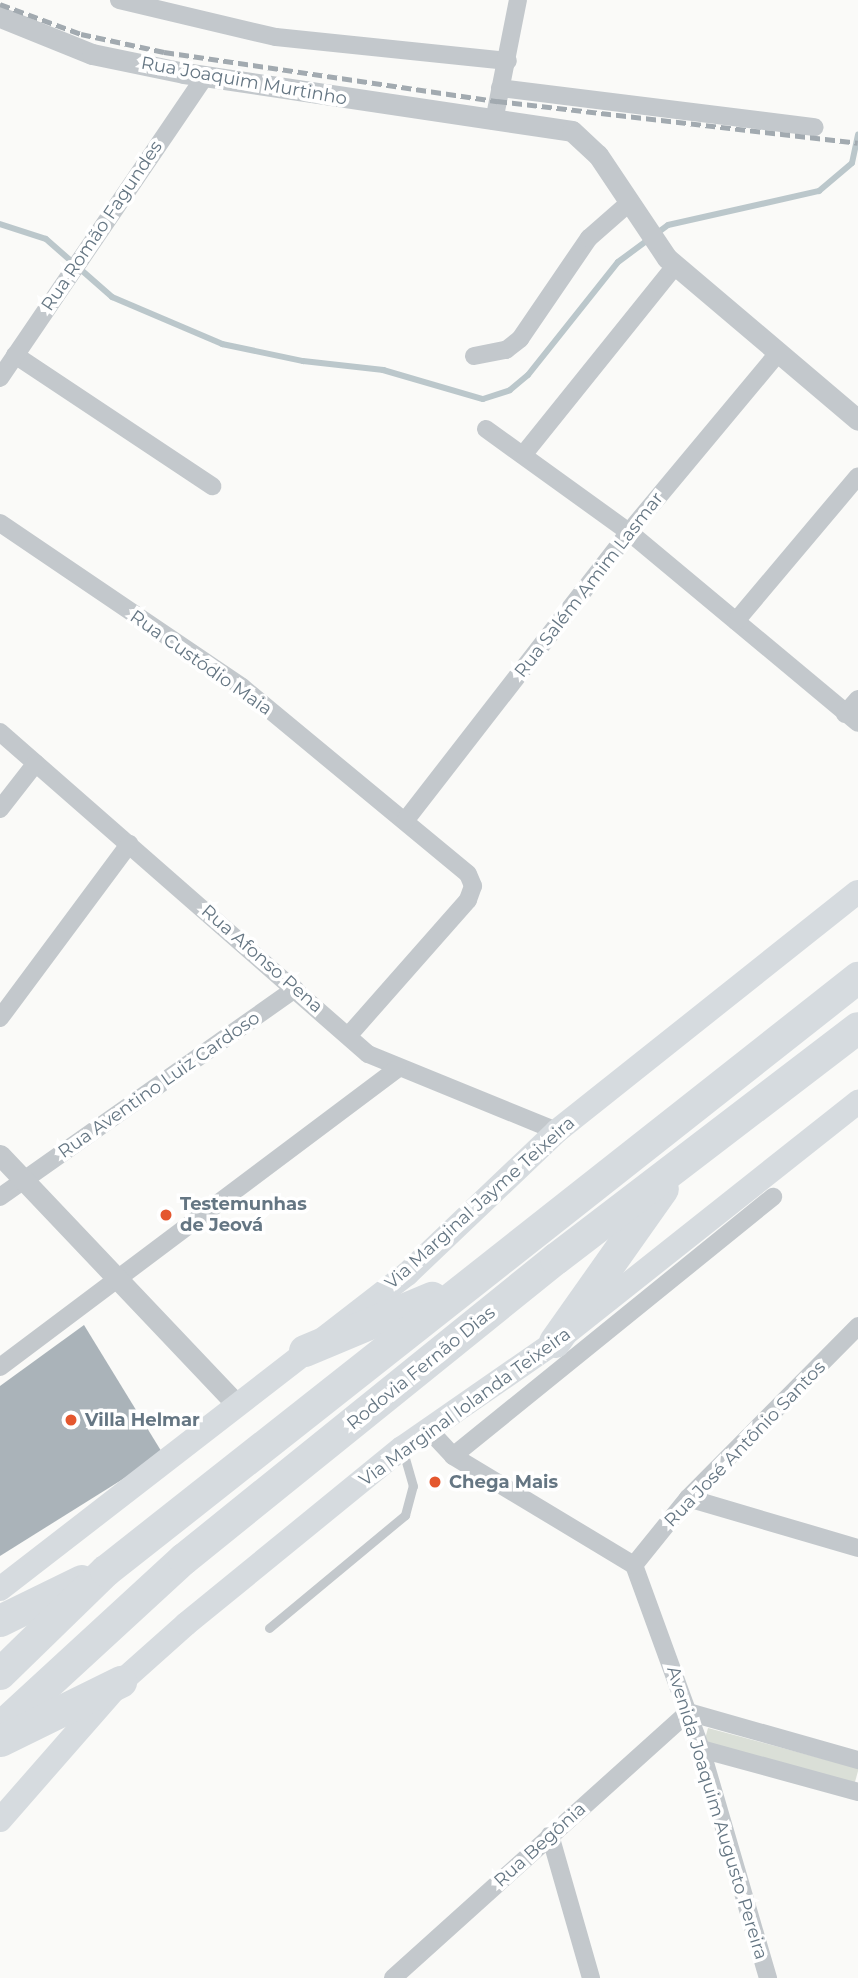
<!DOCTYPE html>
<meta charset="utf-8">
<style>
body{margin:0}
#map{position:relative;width:858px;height:1978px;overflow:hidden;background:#fafaf8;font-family:Montserrat,sans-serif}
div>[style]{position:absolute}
.green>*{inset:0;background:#dadfd7;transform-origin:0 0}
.stream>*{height:6px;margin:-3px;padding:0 3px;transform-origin:3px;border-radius:3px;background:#bbc7cb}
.building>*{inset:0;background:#aab3b9}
.service>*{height:9px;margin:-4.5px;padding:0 4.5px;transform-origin:4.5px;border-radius:4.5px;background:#c3c8cc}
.minor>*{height:18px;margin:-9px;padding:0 9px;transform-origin:9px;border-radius:9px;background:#c3c8cc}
.tertiary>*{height:21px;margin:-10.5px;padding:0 10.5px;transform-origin:10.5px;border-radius:10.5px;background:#c3c8cc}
.secondary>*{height:24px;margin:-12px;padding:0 12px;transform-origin:12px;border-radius:12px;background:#d6dbdf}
.motorway>*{height:32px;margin:-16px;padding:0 16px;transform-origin:16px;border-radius:16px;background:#d6dbdf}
.rail>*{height:5px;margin-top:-2.5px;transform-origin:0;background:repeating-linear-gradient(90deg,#a2aab0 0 10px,transparent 0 15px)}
.dots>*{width:19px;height:19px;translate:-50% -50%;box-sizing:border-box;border:4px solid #fff;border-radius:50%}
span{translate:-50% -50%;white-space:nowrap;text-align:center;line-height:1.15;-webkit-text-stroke:7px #fff;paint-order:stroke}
.street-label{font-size:18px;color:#657683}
.poi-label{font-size:18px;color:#657683;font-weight:700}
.left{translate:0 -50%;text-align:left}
</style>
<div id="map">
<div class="green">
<div style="left:708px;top:1728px;width:156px;height:15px;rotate:15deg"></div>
</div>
<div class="stream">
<div style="left:0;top:224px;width:48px;rotate:18.1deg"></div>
<div style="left:46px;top:239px;width:88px;rotate:41.3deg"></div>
<div style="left:112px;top:297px;width:120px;rotate:23.1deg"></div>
<div style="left:222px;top:344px;width:83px;rotate:11.9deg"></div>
<div style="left:303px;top:361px;width:81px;rotate:6.4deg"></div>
<div style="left:383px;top:370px;width:104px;rotate:16.2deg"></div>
<div style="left:483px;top:399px;width:28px;rotate:-18deg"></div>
<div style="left:510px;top:390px;width:23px;rotate:-40deg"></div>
<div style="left:528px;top:375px;width:144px;rotate:-51.5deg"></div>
<div style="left:618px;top:262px;width:62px;rotate:-36.5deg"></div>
<div style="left:668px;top:225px;width:155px;rotate:-12.7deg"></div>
<div style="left:819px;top:191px;width:43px;rotate:-40.3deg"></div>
<div style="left:852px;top:163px;width:29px;rotate:-78deg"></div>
</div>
<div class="building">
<div style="clip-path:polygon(84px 1325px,163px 1454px,0 1556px,0 1386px)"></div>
</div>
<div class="service">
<div style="left:269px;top:1628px;width:177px;rotate:-39.7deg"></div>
<div style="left:405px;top:1515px;width:30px;rotate:-75deg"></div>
<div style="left:413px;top:1486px;width:37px;rotate:-106deg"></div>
</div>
<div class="minor">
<div style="left:119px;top:0;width:161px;rotate:13.3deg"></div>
<div style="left:276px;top:37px;width:233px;rotate:5.9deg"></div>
<div style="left:500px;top:88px;width:317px;rotate:7.1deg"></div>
<div style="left:494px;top:121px;width:123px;rotate:-78.8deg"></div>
<div style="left:15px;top:355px;width:237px;rotate:33.6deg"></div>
<div style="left:474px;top:356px;width:33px;rotate:-11deg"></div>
<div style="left:506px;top:350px;width:18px;rotate:-38deg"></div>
<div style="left:520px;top:339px;width:122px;rotate:-55.7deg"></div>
<div style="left:589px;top:238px;width:55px;rotate:-41.3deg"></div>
<div style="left:0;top:378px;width:365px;rotate:-55.8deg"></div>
<div style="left:486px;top:429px;width:176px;rotate:35.8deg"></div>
<div style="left:629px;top:532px;width:298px;rotate:39.8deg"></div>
<div style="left:523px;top:455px;width:244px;rotate:-51.2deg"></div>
<div style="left:0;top:523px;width:292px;rotate:34.1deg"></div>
<div style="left:242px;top:687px;width:293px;rotate:39.6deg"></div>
<div style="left:468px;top:874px;width:13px;rotate:67deg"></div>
<div style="left:473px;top:886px;width:15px;rotate:110deg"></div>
<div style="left:468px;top:900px;width:181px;rotate:131.4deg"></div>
<div style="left:736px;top:621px;width:189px;rotate:-49.9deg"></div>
<div style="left:845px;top:714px;width:20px;rotate:-49deg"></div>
<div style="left:0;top:732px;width:489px;rotate:41.2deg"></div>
<div style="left:368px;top:1054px;width:204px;rotate:22.2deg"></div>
<div style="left:0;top:809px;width:58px;rotate:-52deg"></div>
<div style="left:405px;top:821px;width:366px;rotate:-52.2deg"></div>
<div style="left:629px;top:532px;width:233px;rotate:-50.2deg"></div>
<div style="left:0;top:1018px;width:217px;rotate:-53.4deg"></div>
<div style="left:0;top:1197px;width:361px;rotate:-35.2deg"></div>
<div style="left:0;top:1367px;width:496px;rotate:-36.9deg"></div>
<div style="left:429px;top:1430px;width:35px;rotate:47deg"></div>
<div style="left:453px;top:1456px;width:211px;rotate:31.1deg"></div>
<div style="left:634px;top:1565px;width:196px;rotate:70deg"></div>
<div style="left:701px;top:1749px;width:239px;rotate:73.7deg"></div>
<div style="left:453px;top:1456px;width:412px;rotate:-39deg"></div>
<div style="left:688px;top:1498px;width:177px;rotate:16.4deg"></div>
<div style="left:634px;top:1565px;width:86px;rotate:-51.1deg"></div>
<div style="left:688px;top:1498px;width:242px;rotate:-45.3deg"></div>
<div style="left:701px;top:1749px;width:163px;rotate:15.3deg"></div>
<div style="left:550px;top:1835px;width:149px;rotate:74deg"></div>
<div style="left:393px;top:1978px;width:397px;rotate:-42deg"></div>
<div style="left:688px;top:1712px;width:177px;rotate:15.8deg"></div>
</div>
<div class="tertiary">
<div style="left:0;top:17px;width:99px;rotate:21.9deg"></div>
<div style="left:92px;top:54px;width:94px;rotate:11.7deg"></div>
<div style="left:184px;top:73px;width:392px;rotate:8.5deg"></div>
<div style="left:572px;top:131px;width:35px;rotate:43deg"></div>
<div style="left:598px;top:155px;width:124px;rotate:56.2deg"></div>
<div style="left:667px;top:258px;width:250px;rotate:40.3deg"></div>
<div style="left:0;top:1155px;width:343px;rotate:46.5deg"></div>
</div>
<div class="secondary">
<div style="left:0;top:1589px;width:515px;rotate:-37.74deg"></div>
<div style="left:407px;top:1274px;width:207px;rotate:-43.6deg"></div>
<div style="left:557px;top:1131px;width:384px;rotate:-38.5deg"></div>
<div style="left:0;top:1820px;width:184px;rotate:-48.8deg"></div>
<div style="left:121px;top:1682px;width:87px;rotate:-41.7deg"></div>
<div style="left:186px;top:1624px;width:279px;rotate:-39.2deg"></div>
<div style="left:402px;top:1448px;width:186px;rotate:-34.7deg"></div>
<div style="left:555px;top:1342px;width:387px;rotate:-38.4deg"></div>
</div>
<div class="motorway">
<div style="left:555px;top:1342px;width:187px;rotate:-54.8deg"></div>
<div style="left:305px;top:1351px;width:138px;rotate:-22.7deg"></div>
<div style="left:0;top:1621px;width:91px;rotate:-26deg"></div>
<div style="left:0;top:1674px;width:148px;rotate:-44.2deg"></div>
<div style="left:106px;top:1571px;width:958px;rotate:-38.26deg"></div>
<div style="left:0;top:1728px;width:250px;rotate:-42.6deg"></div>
<div style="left:184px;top:1559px;width:478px;rotate:-38.9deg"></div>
<div style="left:556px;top:1259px;width:380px;rotate:-37.4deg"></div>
<div style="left:1px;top:1741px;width:134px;rotate:-26.2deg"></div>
</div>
<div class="rail">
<div style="left:0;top:4px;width:86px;rotate:20.3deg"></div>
<div style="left:81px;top:34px;width:85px;rotate:12.2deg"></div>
<div style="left:164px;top:52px;width:337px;rotate:8.4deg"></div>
<div style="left:497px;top:101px;width:363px;rotate:6.6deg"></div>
</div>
<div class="dots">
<div style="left:166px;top:1215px;background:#e4572e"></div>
<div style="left:71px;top:1420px;background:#e4572e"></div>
<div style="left:435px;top:1482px;background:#e4572e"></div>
</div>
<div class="street-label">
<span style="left:244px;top:81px;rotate:10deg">Rua Joaquim Murtinho</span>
<span style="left:102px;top:226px;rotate:-56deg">Rua Romão Fagundes</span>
<span style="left:589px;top:585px;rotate:-52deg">Rua Salém Amim Lasmar</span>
<span style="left:201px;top:663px;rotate:35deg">Rua Custódio Maia</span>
<span style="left:262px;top:959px;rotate:41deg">Rua Afonso Pena</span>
<span style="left:159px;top:1085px;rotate:-35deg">Rua Aventino Luiz Cardoso</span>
<span style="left:480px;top:1203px;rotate:-42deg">Via Marginal Jayme Teixeira</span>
<span style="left:421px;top:1368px;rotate:-39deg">Rodovia Fernão Dias</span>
<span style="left:465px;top:1407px;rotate:-36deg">Via Marginal Iolanda Teixeira</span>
<span style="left:745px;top:1444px;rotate:-46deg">Rua José Antônio Santos</span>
<span style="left:717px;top:1813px;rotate:73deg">Avenida Joaquim Augusto Pereira</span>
<span style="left:540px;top:1845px;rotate:-42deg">Rua Begônia</span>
</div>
<div class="poi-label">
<span class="left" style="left:180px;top:1215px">Testemunhas<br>de Jeová</span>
<span class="left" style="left:85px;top:1420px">Villa Helmar</span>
<span class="left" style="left:449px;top:1482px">Chega Mais</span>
</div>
</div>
